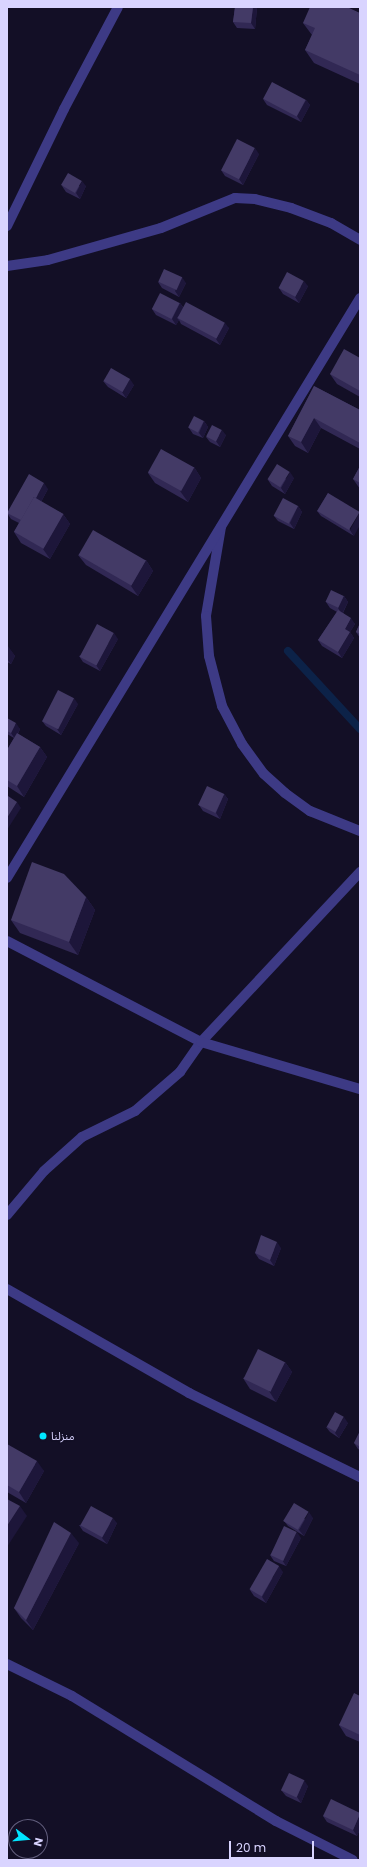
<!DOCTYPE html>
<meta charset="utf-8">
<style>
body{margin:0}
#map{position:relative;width:367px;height:1867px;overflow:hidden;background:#130f26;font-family:Poppins,"Noto Sans Arabic",sans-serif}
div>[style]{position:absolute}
.stream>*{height:8px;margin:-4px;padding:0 4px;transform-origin:4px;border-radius:4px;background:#0c2248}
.minor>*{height:10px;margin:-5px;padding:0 5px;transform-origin:5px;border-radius:5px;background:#3d3a85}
.tertiary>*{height:10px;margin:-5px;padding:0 5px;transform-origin:5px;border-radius:5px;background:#3d3a85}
.wall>*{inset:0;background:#312854}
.shaded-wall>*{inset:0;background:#1d163a}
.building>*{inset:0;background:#433a66;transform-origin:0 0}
.dots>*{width:11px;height:11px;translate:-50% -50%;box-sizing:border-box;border:2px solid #130f26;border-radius:50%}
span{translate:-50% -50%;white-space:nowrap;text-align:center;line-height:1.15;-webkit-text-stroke:3.5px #130f26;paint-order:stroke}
.poi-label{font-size:11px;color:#d9d4ff}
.left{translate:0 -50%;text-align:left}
.frame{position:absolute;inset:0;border:8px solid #d9d4ff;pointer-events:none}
.north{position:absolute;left:8px;top:1819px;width:40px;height:40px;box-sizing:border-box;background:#130f26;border:1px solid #625e7d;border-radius:50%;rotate:106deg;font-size:11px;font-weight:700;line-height:16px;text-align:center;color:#d9d4ff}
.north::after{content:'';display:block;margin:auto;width:14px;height:18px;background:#00e5ff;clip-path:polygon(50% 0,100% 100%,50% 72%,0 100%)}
.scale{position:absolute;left:229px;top:1841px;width:85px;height:18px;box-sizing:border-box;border:2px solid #d9d4ff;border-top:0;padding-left:5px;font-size:12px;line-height:14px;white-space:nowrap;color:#d9d4ff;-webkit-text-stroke:3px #130f26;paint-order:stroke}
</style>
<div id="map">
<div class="stream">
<div style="left:288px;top:651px;width:106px;rotate:47.3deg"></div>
</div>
<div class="minor">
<div style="left:7px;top:226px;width:130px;rotate:-64deg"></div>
<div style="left:64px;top:109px;width:115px;rotate:-62.1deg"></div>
<div style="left:7px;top:266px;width:41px;rotate:-8.3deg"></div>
<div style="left:48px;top:260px;width:117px;rotate:-15.8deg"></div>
<div style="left:161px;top:228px;width:80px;rotate:-22.1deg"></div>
<div style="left:235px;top:198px;width:20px;rotate:3deg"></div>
<div style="left:255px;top:199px;width:37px;rotate:14deg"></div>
<div style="left:291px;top:208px;width:43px;rotate:20.6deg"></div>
<div style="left:331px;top:223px;width:34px;rotate:30deg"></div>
<div style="left:221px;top:527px;width:90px;rotate:99.6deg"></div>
<div style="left:206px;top:616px;width:40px;rotate:85.7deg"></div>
<div style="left:209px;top:656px;width:52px;rotate:75.4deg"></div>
<div style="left:222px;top:706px;width:43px;rotate:62.2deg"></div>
<div style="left:242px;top:744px;width:37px;rotate:54deg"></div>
<div style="left:264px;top:774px;width:28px;rotate:42deg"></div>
<div style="left:285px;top:793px;width:31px;rotate:36deg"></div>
<div style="left:310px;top:811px;width:54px;rotate:21.8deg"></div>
<div style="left:7px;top:878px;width:679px;rotate:-58.67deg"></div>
<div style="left:7px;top:1215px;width:57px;rotate:-49.9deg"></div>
<div style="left:44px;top:1171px;width:51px;rotate:-41.8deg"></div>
<div style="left:82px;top:1137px;width:59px;rotate:-26.1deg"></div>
<div style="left:135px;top:1111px;width:60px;rotate:-40.9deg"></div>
<div style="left:180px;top:1072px;width:37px;rotate:-55deg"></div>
<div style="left:201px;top:1042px;width:233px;rotate:-46.9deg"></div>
<div style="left:7px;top:1289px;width:210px;rotate:29.7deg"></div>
<div style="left:189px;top:1393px;width:191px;rotate:26.2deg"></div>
<div style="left:7px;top:1664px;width:72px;rotate:26.2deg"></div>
<div style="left:72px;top:1696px;width:239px;rotate:31.5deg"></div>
<div style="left:276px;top:1821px;width:86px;rotate:26.9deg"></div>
</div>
<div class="tertiary">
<div style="left:7px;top:941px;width:219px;rotate:27.5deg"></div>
<div style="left:201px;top:1042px;width:166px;rotate:16.5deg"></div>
</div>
<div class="wall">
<div style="clip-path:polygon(235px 7px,256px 7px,257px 8px,255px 29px,237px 28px,233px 22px)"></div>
<div style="clip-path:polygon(360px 13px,360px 84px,314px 63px,305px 50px,312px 35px,303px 23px)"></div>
<div style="clip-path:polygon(263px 99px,306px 100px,310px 105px,301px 122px,267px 105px)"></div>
<div style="clip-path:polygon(259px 154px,243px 185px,225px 176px,221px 170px)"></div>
<div style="clip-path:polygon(62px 186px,86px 186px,80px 199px,66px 192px)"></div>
<div style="clip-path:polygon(158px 282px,186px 283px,179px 297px,162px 288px)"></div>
<div style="clip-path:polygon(308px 286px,299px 303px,283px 294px,279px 288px)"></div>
<div style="clip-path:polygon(180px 303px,183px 307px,229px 328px,220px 345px,181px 324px,179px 320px,176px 325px,156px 315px,152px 309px)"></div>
<div style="clip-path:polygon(360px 358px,360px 397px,337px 384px,330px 374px)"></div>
<div style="clip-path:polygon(103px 381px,134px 385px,126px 398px,108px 387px)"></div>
<div style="clip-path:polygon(314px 386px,360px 410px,360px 449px,321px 428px,308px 453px,295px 446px,288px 436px)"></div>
<div style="clip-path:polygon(204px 421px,208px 427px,203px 438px,193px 434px,189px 428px)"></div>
<div style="clip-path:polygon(226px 435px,220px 447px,210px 442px,206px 437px)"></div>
<div style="clip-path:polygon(360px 466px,360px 489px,353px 479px)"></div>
<div style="clip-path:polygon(194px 467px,201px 478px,188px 502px,155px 483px,148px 473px)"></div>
<div style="clip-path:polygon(294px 478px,285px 494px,272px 486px,268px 480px)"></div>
<div style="clip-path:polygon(48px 489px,41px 502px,63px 514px,70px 524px,50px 559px,21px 543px,14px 532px,19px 523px,11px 519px,7px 513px)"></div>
<div style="clip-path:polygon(328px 493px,354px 536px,321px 516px,317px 511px)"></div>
<div style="clip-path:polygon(298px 506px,302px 512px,294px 529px,278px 521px,274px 516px)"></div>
<div style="clip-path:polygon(78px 555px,146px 560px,153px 571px,138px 596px,86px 565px)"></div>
<div style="clip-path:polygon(344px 596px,348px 602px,343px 613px,355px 624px,350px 632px,354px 638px,342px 658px,322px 646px,318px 640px,337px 612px,330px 608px,326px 602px)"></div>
<div style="clip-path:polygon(360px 623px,360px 638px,356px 632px)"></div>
<div style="clip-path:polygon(118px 639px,100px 671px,83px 662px,79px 656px)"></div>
<div style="clip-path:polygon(7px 646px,15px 656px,11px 664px,7px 662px)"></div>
<div style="clip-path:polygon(78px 704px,61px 735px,46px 726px,42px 721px)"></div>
<div style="clip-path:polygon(7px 718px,20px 729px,18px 734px,40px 747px,47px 757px,24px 797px,7px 786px,7px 750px,14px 738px,7px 734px)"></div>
<div style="clip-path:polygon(224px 794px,228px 799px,220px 819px,203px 811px,199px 805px)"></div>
<div style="clip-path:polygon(86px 897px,95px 910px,78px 955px,20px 933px,11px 920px)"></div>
<div style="clip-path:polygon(281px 1248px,274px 1266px,259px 1259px,255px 1253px)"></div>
<div style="clip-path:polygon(285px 1362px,292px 1372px,276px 1402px,250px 1389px,243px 1378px)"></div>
<div style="clip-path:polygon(348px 1423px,339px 1438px,330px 1432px,326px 1427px)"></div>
<div style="clip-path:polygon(360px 1431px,360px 1450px,358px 1449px,354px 1443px)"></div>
<div style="clip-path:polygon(7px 1444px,44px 1471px,26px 1503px,7px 1492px)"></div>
<div style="clip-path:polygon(313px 1518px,304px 1536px,288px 1526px,284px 1521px)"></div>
<div style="clip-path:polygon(117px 1523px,107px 1544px,83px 1531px,79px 1525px)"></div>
<div style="clip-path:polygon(301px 1538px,286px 1566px,274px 1561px,270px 1555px)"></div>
<div style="clip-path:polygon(79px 1543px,33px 1630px,21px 1618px,14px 1608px)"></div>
<div style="clip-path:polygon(283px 1572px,266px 1603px,254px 1596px,250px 1590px)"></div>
<div style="clip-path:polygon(360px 1696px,360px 1742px,346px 1736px,339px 1725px)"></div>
<div style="clip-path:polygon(308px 1786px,301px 1803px,286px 1796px,281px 1790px)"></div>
<div style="clip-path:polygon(360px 1813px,360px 1829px,357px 1836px,327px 1822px,323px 1816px)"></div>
</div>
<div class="shaded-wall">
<div style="clip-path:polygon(253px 7px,256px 7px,257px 8px,255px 29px,251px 23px)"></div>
<div style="clip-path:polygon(306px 100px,310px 105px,301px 122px,297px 116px)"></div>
<div style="clip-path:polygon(255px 148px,259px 154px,243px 185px,239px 179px)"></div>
<div style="clip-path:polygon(82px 181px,86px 186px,80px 199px,76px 193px)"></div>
<div style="clip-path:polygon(182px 277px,186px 283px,179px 297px,175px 291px)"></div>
<div style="clip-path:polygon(304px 281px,308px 286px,299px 303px,295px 297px)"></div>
<div style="clip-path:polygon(180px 303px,184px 309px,177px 318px,179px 320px,176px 325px,172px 319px)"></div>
<div style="clip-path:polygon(225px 323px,229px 328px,220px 345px,216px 339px)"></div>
<div style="clip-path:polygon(130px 379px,134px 385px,126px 398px,122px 392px)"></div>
<div style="clip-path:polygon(314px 418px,321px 428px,308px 453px,301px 442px)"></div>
<div style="clip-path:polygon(204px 421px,208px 427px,203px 438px,199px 433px)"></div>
<div style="clip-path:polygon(222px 430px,226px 435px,220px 447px,216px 441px)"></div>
<div style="clip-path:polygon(194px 467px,201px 478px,188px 502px,180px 491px)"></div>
<div style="clip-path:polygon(290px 472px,294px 478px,285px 494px,281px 488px)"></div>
<div style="clip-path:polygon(44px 483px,48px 489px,27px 527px,23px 522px)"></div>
<div style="clip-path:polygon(298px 506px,302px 512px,294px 529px,290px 523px)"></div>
<div style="clip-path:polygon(360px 512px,360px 525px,354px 536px,350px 530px)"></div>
<div style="clip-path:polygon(63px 514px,70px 524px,50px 559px,43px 549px)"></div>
<div style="clip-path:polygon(146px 560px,153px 571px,138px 596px,131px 586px)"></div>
<div style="clip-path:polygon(344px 596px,348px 602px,342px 614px,338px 608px)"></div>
<div style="clip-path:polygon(351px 618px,355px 624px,350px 632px,354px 638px,342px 658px,338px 652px,345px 629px)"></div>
<div style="clip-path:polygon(114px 633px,118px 639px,100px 671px,96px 665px)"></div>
<div style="clip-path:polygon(8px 646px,15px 656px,11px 664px,7px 659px,7px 647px)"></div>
<div style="clip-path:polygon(74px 698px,78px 704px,61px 735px,57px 729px)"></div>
<div style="clip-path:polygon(16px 723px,20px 729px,15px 739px,11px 733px)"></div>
<div style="clip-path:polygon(40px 747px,47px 757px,24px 797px,17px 786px)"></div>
<div style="clip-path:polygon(224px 794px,228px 799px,220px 819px,216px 813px)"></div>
<div style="clip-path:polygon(17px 802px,21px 808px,7px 830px,7px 818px)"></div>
<div style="clip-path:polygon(86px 897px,95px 910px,78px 955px,69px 942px)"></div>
<div style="clip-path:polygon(277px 1242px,281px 1248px,274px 1266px,270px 1260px)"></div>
<div style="clip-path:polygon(285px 1362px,292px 1372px,276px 1402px,269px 1391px)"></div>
<div style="clip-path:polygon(344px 1417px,348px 1423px,339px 1438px,335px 1433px)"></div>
<div style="clip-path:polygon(37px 1461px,44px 1471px,26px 1503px,19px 1492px)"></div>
<div style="clip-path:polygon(20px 1506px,27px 1516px,7px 1547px,7px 1526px)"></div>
<div style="clip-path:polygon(309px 1512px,313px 1518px,304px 1536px,299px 1530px)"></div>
<div style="clip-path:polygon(113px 1518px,117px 1523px,107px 1544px,102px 1538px)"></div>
<div style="clip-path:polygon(297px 1532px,301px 1538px,286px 1566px,282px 1560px)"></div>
<div style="clip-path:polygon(71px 1533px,79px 1543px,33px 1630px,26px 1620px)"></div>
<div style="clip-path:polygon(279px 1566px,283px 1572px,266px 1603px,262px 1597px)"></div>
<div style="clip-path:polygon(304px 1780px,308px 1786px,301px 1803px,297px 1797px)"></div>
<div style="clip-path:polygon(360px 1814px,360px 1829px,357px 1836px,353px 1830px)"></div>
</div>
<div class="building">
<div style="clip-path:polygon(235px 7px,253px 7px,251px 23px,233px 22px)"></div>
<div style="clip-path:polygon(310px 7px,347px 7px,360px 13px,360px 75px,305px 50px,315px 28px,303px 23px)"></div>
<div style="left:272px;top:82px;width:38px;height:19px;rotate:28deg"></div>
<div style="left:237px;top:139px;width:20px;height:35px;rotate:27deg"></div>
<div style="left:68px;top:173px;width:16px;height:14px;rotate:30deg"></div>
<div style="left:164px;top:269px;width:20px;height:14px;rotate:24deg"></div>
<div style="left:287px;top:272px;width:19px;height:18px;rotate:28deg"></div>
<div style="left:160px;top:293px;width:22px;height:18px;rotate:27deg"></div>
<div style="left:186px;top:302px;width:44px;height:18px;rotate:28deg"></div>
<div style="clip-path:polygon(344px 349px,360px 358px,360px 391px,330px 374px)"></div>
<div style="left:111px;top:368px;width:22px;height:15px;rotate:30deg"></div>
<div style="clip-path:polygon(314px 386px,360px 410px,360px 443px,314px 418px,301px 442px,288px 436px)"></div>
<div style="left:194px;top:416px;width:11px;height:13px;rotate:27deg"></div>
<div style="left:212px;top:425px;width:11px;height:13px;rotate:27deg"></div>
<div style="left:161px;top:449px;width:38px;height:27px;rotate:29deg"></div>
<div style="left:277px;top:464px;width:15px;height:18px;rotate:32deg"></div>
<div style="clip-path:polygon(360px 466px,360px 483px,353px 479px)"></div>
<div style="clip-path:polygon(29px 474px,44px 483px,36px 498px,34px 497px,21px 520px,7px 513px)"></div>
<div style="left:328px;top:493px;width:37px;height:21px;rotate:31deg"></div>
<div style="left:34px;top:497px;width:34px;height:40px;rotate:30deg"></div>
<div style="left:283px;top:498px;width:17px;height:20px;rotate:28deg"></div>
<div style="left:93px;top:530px;width:61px;height:29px;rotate:30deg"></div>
<div style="left:331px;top:590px;width:14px;height:13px;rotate:25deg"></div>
<div style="clip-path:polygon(338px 610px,351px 618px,345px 629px,350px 632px,338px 652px,318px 640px)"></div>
<div style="clip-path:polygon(360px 623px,360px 634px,356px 632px)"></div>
<div style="left:97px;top:624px;width:19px;height:37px;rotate:28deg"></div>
<div style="left:58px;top:690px;width:18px;height:35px;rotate:27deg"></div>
<div style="clip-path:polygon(7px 718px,16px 723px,11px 733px,7px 731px)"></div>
<div style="clip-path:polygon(17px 733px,40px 747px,17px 786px,7px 780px,7px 750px)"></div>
<div style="left:207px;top:786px;width:19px;height:21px;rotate:25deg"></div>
<div style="clip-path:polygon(8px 796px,17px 802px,7px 818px,7px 798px)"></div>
<div style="clip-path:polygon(32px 862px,64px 874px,86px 897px,69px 942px,11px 920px)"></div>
<div style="clip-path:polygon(261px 1235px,277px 1242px,270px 1260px,255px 1253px)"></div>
<div style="left:258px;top:1349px;width:30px;height:33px;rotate:26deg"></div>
<div style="left:335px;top:1412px;width:10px;height:17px;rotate:29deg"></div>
<div style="clip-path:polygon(360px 1431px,360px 1447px,354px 1443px)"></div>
<div style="clip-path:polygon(7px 1444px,37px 1461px,19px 1492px,7px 1485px)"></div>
<div style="clip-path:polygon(7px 1499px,20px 1506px,7px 1526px)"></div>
<div style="left:294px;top:1503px;width:17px;height:21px;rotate:31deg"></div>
<div style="left:91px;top:1506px;width:25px;height:22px;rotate:29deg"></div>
<div style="clip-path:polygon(54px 1522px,71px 1533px,26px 1620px,14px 1608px)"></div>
<div style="left:284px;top:1526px;width:14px;height:32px;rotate:25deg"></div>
<div style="left:267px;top:1559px;width:14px;height:35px;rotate:30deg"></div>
<div style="clip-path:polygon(354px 1693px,360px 1696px,360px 1735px,339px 1725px)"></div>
<div style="left:289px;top:1773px;width:17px;height:19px;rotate:25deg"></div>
<div style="clip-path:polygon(331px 1799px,360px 1813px,360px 1814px,353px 1830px,323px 1816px)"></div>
</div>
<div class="dots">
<div style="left:43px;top:1436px;background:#00e5ff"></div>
</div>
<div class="poi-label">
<span class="left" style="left:51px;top:1436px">منزلنا</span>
</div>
<div class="frame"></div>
<div class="north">N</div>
<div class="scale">20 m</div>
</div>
